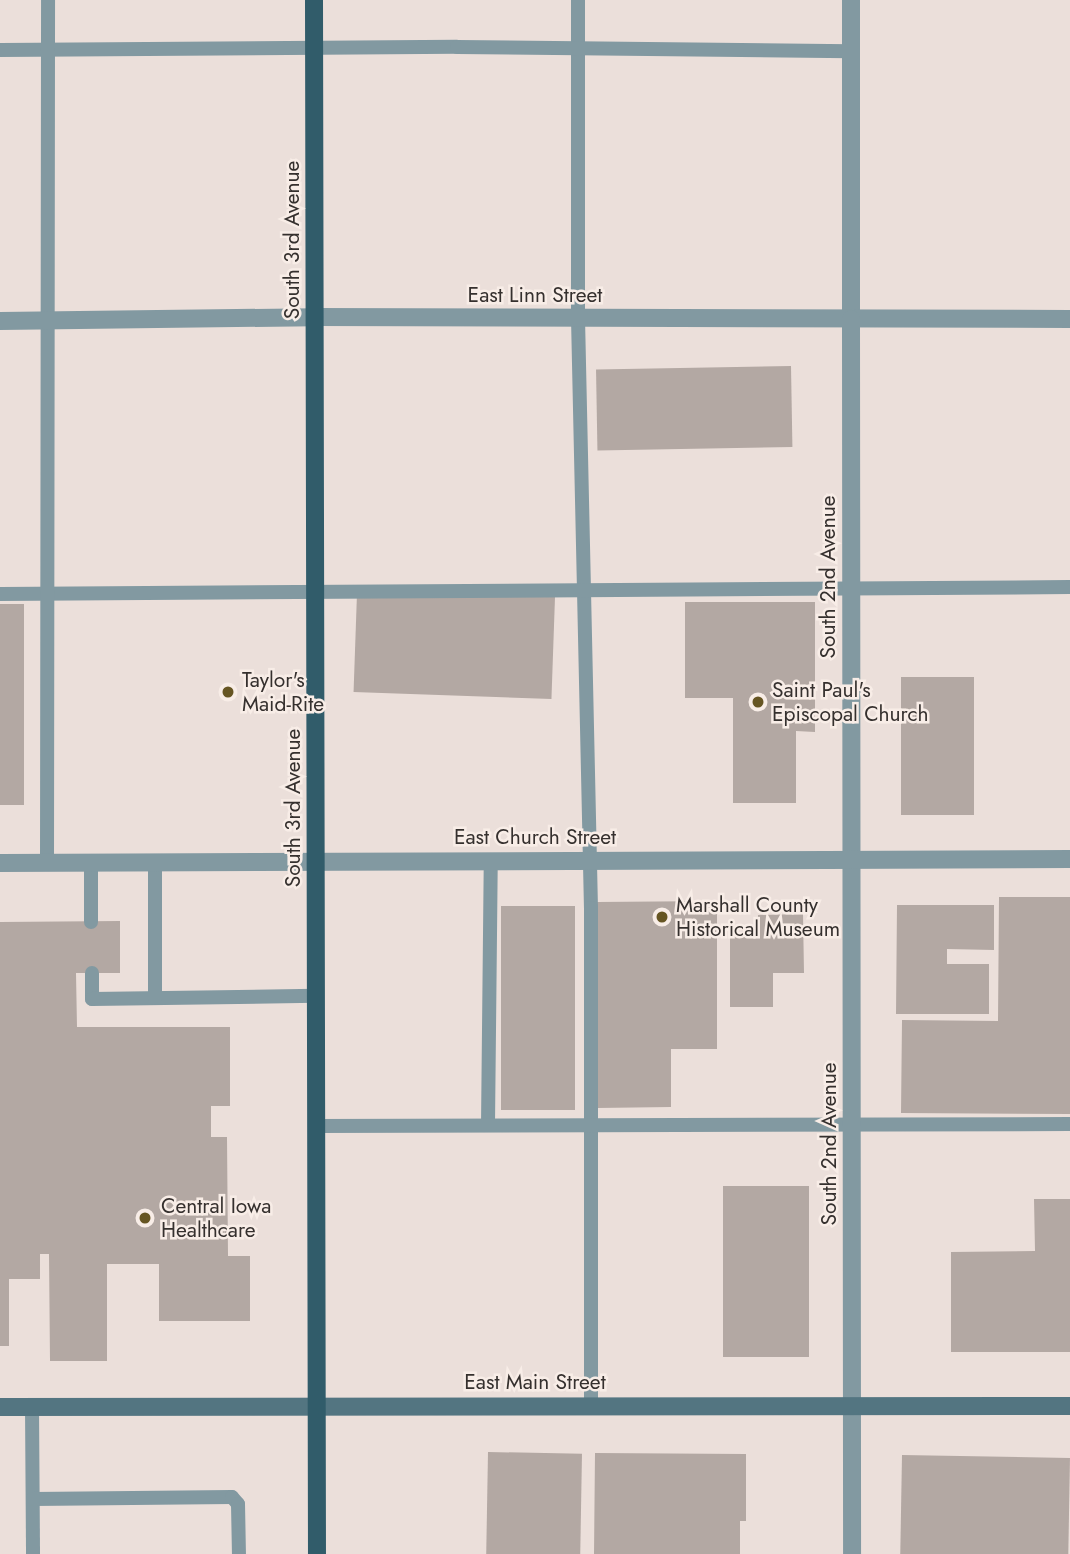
<!DOCTYPE html>
<style>
body{margin:0}
#map{position:relative;width:1070px;height:1554px;overflow:hidden;background:#ebdfda;font-family:Jost,sans-serif}
div>[style]{position:absolute}
.building>*{inset:0;background:#b3a8a3;transform-origin:0 0}
.service>*{height:14px;margin:-7px;padding:0 7px;transform-origin:7px;border-radius:7px;background:#8299a1}
.minor>*{height:18px;margin:-9px;padding:0 9px;transform-origin:9px;border-radius:9px;background:#8299a1}
.tertiary>*{height:18px;margin:-9px;padding:0 9px;transform-origin:9px;border-radius:9px;background:#8299a1}
.secondary>*{height:18px;margin:-9px;padding:0 9px;transform-origin:9px;border-radius:9px;background:#537581}
.primary>*{height:18px;margin:-9px;padding:0 9px;transform-origin:9px;border-radius:9px;background:#315c6a}
.dots>*{width:19px;height:19px;translate:-50% -50%;box-sizing:border-box;border:4px solid #f8ede7;border-radius:50%}
span{translate:-50% -50%;white-space:nowrap;text-align:center;line-height:1.15;-webkit-text-stroke:5px #f8ede7;paint-order:stroke}
.street-label{font-size:21px;color:#35302e}
.poi-label{font-size:21px;color:#35302e}
.left{translate:0 -50%;text-align:left}
</style>
<div id="map">
<div class="building">
<div style="left:791px;top:366px;width:81px;height:195px;rotate:89deg"></div>
<div style="left:555px;top:597px;width:102px;height:198px;rotate:92deg"></div>
<div style="clip-path:polygon(685px 602px,815px 602px,815px 732px,796px 731px,796px 803px,733px 803px,733px 698px,685px 698px)"></div>
<div style="left:0;top:604px;width:24px;height:201px"></div>
<div style="left:901px;top:677px;width:73px;height:138px"></div>
<div style="clip-path:polygon(999px 897px,1070px 897px,1070px 1114px,901px 1113px,902px 1020px,998px 1021px)"></div>
<div style="clip-path:polygon(717px 901px,717px 1049px,671px 1049px,671px 1107px,597px 1108px,597px 902px)"></div>
<div style="clip-path:polygon(897px 905px,994px 905px,994px 950px,947px 949px,947px 964px,989px 964px,989px 1014px,896px 1014px)"></div>
<div style="left:501px;top:906px;width:74px;height:204px"></div>
<div style="clip-path:polygon(803px 914px,804px 973px,773px 973px,773px 1007px,730px 1007px,730px 933px,758px 933px,758px 915px)"></div>
<div style="clip-path:polygon(120px 921px,120px 973px,76px 973px,77px 1027px,230px 1027px,230px 1106px,211px 1106px,211px 1137px,227px 1137px,228px 1256px,250px 1256px,250px 1321px,159px 1321px,159px 1264px,107px 1264px,107px 1361px,50px 1361px,49px 1254px,40px 1254px,40px 1279px,9px 1279px,9px 1346px,0 1346px,0 922px)"></div>
<div style="left:723px;top:1186px;width:86px;height:171px"></div>
<div style="clip-path:polygon(1034px 1199px,1070px 1199px,1070px 1352px,951px 1352px,951px 1252px,1035px 1251px)"></div>
<div style="left:488px;top:1452px;width:94px;height:102px;rotate:1deg"></div>
<div style="clip-path:polygon(595px 1453px,746px 1454px,746px 1521px,740px 1521px,740px 1554px,594px 1554px)"></div>
<div style="left:902px;top:1455px;width:168px;height:99px;rotate:1deg"></div>
</div>
<div class="service">
<div style="left:578px;top:0;width:318px;rotate:90deg"></div>
<div style="left:578px;top:318px;width:590px;rotate:88.74deg"></div>
<div style="left:591px;top:908px;width:497px;rotate:90deg"></div>
<div style="left:0;top:50px;width:457px;rotate:-0.4deg"></div>
<div style="left:457px;top:47px;width:394px;rotate:0.6deg"></div>
<div style="left:0;top:594px;width:1070px;rotate:-0.37deg"></div>
<div style="left:47px;top:862px;width:862px;rotate:-89.93deg"></div>
<div style="left:91px;top:862px;width:60px;rotate:90deg"></div>
<div style="left:92px;top:973px;width:26px;rotate:90deg"></div>
<div style="left:92px;top:999px;width:224px;rotate:-0.8deg"></div>
<div style="left:155px;top:998px;width:137px;rotate:-90deg"></div>
<div style="left:488px;top:1125px;width:265px;rotate:-89.4deg"></div>
<div style="left:316px;top:1126px;width:754px;rotate:-0.15deg"></div>
<div style="left:32px;top:1407px;width:147px;rotate:89.6deg"></div>
<div style="left:33px;top:1499px;width:199px;rotate:-0.6deg"></div>
<div style="left:232px;top:1497px;width:9px;rotate:49deg"></div>
<div style="left:238px;top:1504px;width:50px;rotate:88.9deg"></div>
</div>
<div class="minor">
<div style="left:851px;top:0;width:319px;rotate:90deg"></div>
<div style="left:0;top:321px;width:314px;rotate:-0.7deg"></div>
</div>
<div class="tertiary">
<div style="left:314px;top:317px;width:756px;rotate:0.15deg"></div>
<div style="left:851px;top:319px;width:1235px;rotate:89.95deg"></div>
<div style="left:0;top:863px;width:1070px;rotate:-0.21deg"></div>
</div>
<div class="secondary">
<div style="left:0;top:1407px;width:1070px;rotate:-0.05deg"></div>
</div>
<div class="primary">
<div style="left:314px;top:0;width:1554px;rotate:89.89deg"></div>
</div>
<div class="dots">
<div style="left:228px;top:692px;background:#652"></div>
<div style="left:758px;top:702px;background:#652"></div>
<div style="left:662px;top:917px;background:#652"></div>
<div style="left:145px;top:1218px;background:#652"></div>
</div>
<div class="street-label">
<span style="left:292px;top:240px;rotate:-90deg">South 3rd Avenue</span>
<span style="left:535px;top:295px">East Linn Street</span>
<span style="left:828px;top:577px;rotate:-90deg">South 2nd Avenue</span>
<span style="left:293px;top:808px;rotate:-90deg">South 3rd Avenue</span>
<span style="left:535px;top:837px">East Church Street</span>
<span style="left:829px;top:1144px;rotate:-90deg">South 2nd Avenue</span>
<span style="left:535px;top:1382px">East Main Street</span>
</div>
<div class="poi-label">
<span class="left" style="left:242px;top:692px">Taylor's<br>Maid-Rite</span>
<span class="left" style="left:772px;top:702px">Saint Paul's<br>Episcopal Church</span>
<span class="left" style="left:676px;top:917px">Marshall County<br>Historical Museum</span>
<span class="left" style="left:161px;top:1218px">Central Iowa<br>Healthcare</span>
</div>
</div>
